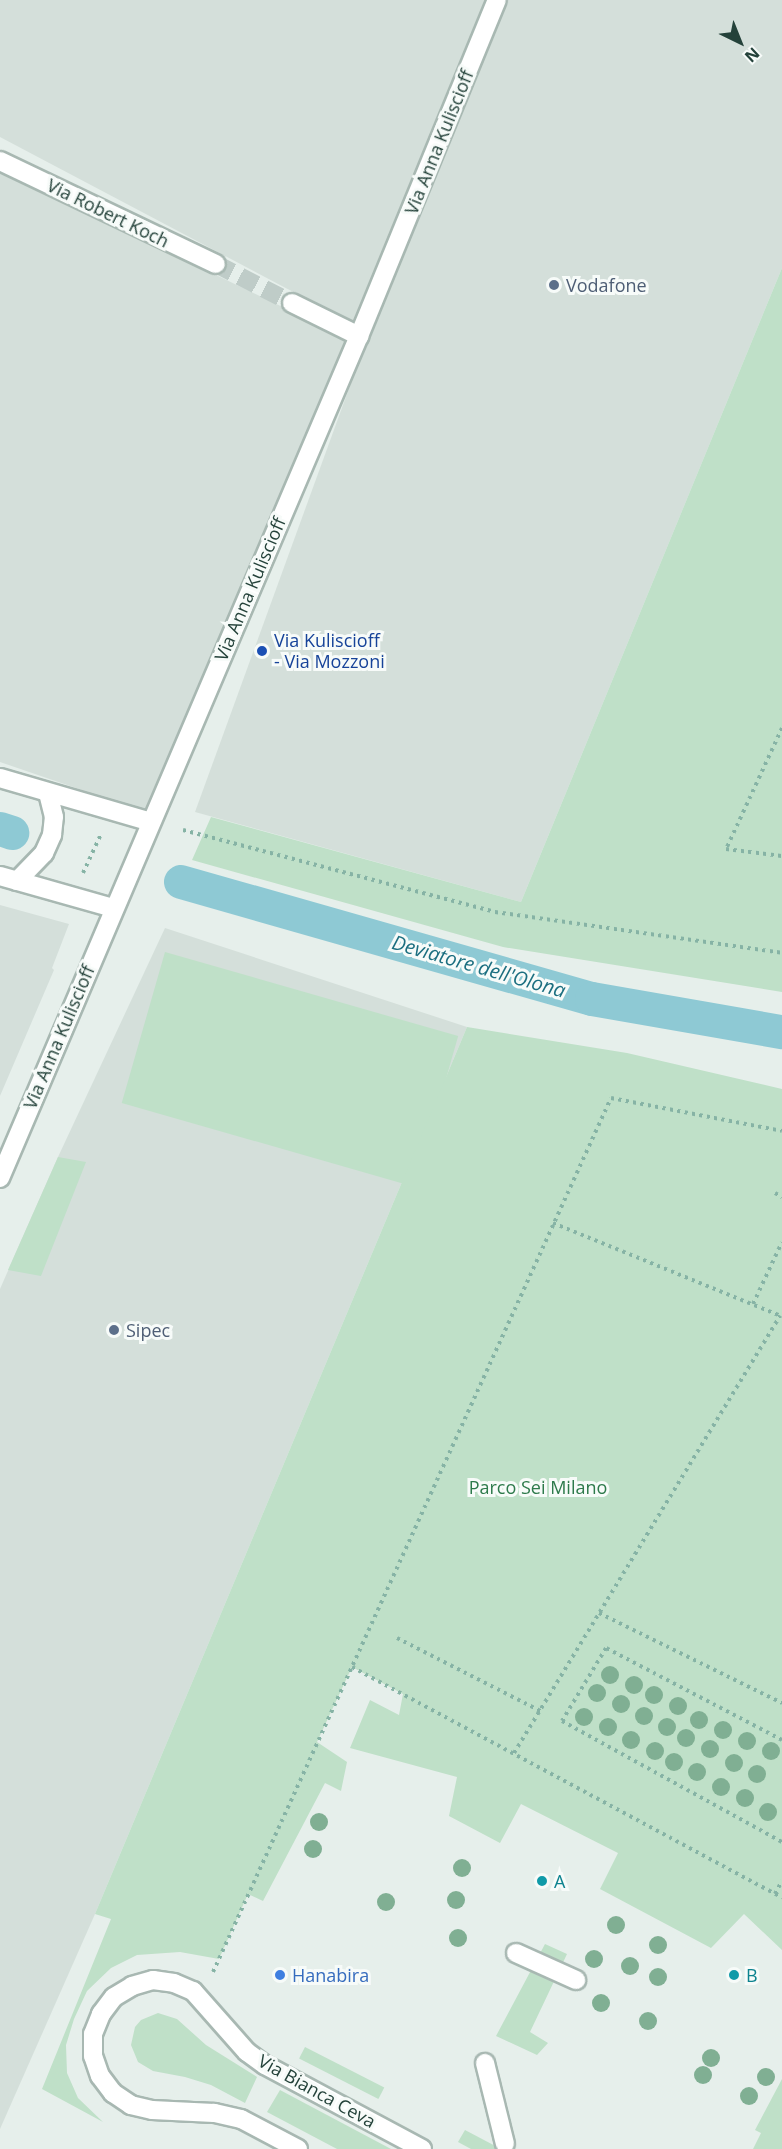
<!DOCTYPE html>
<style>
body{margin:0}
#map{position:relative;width:782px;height:2149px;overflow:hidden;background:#e6efeb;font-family:"Open Sans",sans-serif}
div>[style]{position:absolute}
.built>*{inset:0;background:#d4dfda}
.green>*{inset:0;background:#bfe0c8;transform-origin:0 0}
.canal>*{height:34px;margin:-17px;padding:0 17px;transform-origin:17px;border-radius:17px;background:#8ec9d4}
.minor-tunnel>*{height:18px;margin-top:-9px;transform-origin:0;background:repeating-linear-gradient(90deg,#bfccc8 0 18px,transparent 0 27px)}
.path>*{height:4px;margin-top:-2px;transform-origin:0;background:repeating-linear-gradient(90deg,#86b3a5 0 3px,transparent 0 7.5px)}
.roads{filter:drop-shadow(2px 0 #a8b8b2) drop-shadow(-2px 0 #a8b8b2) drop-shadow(0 2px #a8b8b2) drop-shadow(0 -2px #a8b8b2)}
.minor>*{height:18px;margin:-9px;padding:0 9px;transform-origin:9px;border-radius:9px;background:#fff}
.trees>*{width:18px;height:18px;margin:-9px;border-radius:50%;background:#80af93}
.dots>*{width:16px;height:16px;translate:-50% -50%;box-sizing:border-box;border:3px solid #f7fbf9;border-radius:50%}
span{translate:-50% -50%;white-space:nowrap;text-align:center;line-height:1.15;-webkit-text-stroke:6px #f7fbf9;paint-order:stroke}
.street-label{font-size:18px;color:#24423a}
.service-label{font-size:18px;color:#4e5e75}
.left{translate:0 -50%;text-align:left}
.transit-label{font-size:18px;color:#164399}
.park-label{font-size:18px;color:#2d7a4b}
.culture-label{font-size:18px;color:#0d838f}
.shop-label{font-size:18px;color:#366cbe}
.water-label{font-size:20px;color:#1c6f80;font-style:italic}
.north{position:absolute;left:710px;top:12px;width:60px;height:60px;-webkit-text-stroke:4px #f7fbf9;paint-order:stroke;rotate:137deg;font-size:16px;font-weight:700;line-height:24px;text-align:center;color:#24423a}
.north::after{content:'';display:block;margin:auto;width:21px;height:27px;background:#24423a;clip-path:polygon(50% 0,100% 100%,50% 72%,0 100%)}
</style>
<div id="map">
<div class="built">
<div style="clip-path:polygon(0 0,488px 0,354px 324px,0 137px)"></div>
<div style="clip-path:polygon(507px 0,782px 0,782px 268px,521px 902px,195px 812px,367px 339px)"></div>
<div style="clip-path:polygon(0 171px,347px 338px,146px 812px,0 762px)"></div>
<div style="clip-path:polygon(0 905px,69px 924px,52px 968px,54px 970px,0 1096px)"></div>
<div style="clip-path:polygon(165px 928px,467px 1027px,95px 1914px,0 2129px,0 1289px,58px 1157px)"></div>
</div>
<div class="green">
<div style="clip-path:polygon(782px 268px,782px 992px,503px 947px,192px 860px,211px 817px,521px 902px)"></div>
<div style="left:165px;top:952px;width:305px;height:157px;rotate:16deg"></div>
<div style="clip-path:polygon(467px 1027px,627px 1053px,782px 1089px,782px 1950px,744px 1914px,711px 1948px,600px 1889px,618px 1853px,521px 1804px,500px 1843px,449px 1816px,457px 1777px,350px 1748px,370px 1700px,399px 1715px,403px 1694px,352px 1667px,317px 1742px,347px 1762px,341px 1791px,325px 1783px,263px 1901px,248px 1894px,219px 1959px,180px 1952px,137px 1955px,111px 1968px,87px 1991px,74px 2019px,66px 2045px,67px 2073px,78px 2098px,103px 2122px,42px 2089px,111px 1919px,95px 1914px)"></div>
<div style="clip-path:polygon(58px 1157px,86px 1162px,41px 1276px,8px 1270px)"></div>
<div style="clip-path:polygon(545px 1944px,567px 1954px,530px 2032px,548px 2043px,537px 2055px,496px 2036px)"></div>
<div style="clip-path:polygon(158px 2013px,177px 2019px,206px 2045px,257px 2077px,245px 2103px,211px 2085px,185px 2077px,153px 2071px,138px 2062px,131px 2045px,135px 2027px,141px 2020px)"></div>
<div style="left:305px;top:2047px;width:89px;height:13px;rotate:27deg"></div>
<div style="clip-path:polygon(782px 2079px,782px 2149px,753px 2149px,761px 2133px,755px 2130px)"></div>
<div style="clip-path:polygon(280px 2090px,391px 2149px,337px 2149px,267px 2112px)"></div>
<div style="clip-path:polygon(465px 2130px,501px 2149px,471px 2149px,458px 2142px)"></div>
</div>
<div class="canal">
<div style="left:0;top:829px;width:13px;rotate:18deg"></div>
<div style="left:181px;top:882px;width:427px;rotate:15.9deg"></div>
<div style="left:592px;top:999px;width:193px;rotate:9.9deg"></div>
</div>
<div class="minor-tunnel">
<div style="left:216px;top:264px;width:85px;rotate:27.2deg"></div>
</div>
<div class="path">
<div style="left:782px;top:728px;width:133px;rotate:114.8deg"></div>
<div style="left:726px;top:849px;width:56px;rotate:7.1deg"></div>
<div style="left:183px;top:830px;width:323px;rotate:14.7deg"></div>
<div style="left:495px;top:912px;width:290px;rotate:8.1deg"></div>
<div style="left:83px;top:873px;width:43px;rotate:-65.2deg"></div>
<div style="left:775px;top:1193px;width:8px;rotate:30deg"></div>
<div style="left:553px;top:1223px;width:246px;rotate:22.2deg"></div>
<div style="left:753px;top:1304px;width:68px;rotate:-64.9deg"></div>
<div style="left:599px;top:1613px;width:204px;rotate:26.2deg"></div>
<div style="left:397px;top:1638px;width:161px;rotate:27deg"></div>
<div style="left:352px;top:1667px;width:488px;rotate:28.2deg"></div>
<div style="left:782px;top:1740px;width:199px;rotate:-152.4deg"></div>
<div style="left:606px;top:1648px;width:85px;rotate:121.1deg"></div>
<div style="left:562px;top:1721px;width:251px;rotate:28.8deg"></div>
<div style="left:514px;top:1753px;width:512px;rotate:-58.67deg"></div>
<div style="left:775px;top:1894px;width:15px;rotate:-62deg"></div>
<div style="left:213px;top:1972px;width:960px;rotate:-65.52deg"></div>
<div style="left:611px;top:1098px;width:174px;rotate:10.9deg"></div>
</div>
<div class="roads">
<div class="minor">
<div style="left:0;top:161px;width:239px;rotate:25.5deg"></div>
<div style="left:292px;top:303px;width:75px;rotate:26.2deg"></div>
<div style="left:0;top:778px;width:157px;rotate:16.2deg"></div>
<div style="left:0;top:876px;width:117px;rotate:15.8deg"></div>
<div style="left:17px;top:881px;width:39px;rotate:-46deg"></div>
<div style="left:44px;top:853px;width:20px;rotate:-66deg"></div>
<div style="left:52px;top:835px;width:18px;rotate:-84deg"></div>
<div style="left:54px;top:817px;width:25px;rotate:-104deg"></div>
<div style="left:0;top:1178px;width:915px;rotate:-66.91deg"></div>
<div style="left:359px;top:336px;width:363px;rotate:-67.7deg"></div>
<div style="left:516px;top:1953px;width:66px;rotate:24.2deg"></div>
<div style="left:485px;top:2063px;width:83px;rotate:76.1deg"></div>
<div style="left:298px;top:2149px;width:64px;rotate:-152.2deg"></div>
<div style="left:241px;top:2119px;width:28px;rotate:-167deg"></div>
<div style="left:214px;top:2113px;width:62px;rotate:-177.2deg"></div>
<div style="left:152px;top:2110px;width:22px;rotate:-167deg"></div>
<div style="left:131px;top:2105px;width:22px;rotate:-146deg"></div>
<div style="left:113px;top:2093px;width:21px;rotate:-127deg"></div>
<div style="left:100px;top:2076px;width:21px;rotate:-109deg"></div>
<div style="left:93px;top:2056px;width:22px;rotate:-90deg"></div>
<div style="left:93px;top:2034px;width:22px;rotate:-68deg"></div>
<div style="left:101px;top:2014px;width:21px;rotate:-53deg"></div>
<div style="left:114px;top:1997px;width:21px;rotate:-31deg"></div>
<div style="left:132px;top:1986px;width:22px;rotate:-16deg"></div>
<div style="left:153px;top:1980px;width:21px;rotate:8deg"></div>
<div style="left:174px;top:1983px;width:21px;rotate:23deg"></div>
<div style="left:193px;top:1991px;width:81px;rotate:48.5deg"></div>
<div style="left:247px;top:2052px;width:22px;rotate:36deg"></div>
<div style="left:265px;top:2065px;width:178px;rotate:28.1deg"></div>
</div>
</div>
<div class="trees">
<div style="left:610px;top:1675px"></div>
<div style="left:634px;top:1685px"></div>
<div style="left:597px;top:1693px"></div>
<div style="left:654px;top:1695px"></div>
<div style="left:621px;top:1704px"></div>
<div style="left:678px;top:1706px"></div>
<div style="left:644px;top:1716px"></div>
<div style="left:584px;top:1717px"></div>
<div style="left:699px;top:1720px"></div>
<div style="left:608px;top:1727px"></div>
<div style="left:667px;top:1727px"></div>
<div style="left:723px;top:1730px"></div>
<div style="left:686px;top:1738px"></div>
<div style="left:631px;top:1740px"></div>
<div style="left:747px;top:1741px"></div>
<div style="left:710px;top:1749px"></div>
<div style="left:655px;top:1751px"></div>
<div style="left:771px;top:1751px"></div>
<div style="left:674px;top:1762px"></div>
<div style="left:734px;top:1763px"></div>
<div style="left:697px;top:1772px"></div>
<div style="left:757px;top:1774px"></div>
<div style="left:721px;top:1787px"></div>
<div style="left:745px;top:1798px"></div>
<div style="left:768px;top:1812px"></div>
<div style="left:319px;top:1822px"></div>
<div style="left:313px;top:1849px"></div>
<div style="left:462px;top:1868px"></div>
<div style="left:456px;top:1900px"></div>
<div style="left:386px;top:1902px"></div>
<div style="left:616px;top:1925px"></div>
<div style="left:458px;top:1938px"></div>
<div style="left:658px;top:1945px"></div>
<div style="left:594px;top:1959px"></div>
<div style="left:630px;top:1966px"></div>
<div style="left:658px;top:1977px"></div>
<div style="left:601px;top:2003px"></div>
<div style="left:648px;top:2021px"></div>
<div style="left:711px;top:2058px"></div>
<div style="left:703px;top:2075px"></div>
<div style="left:766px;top:2077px"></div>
<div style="left:749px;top:2096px"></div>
</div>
<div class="dots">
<div style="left:554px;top:285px;background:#5c6f8a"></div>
<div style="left:262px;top:651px;background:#1a4fb4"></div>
<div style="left:114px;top:1330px;background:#5c6f8a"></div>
<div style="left:542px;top:1881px;background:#0f9aa8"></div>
<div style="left:280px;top:1975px;background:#3f7fe0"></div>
<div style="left:734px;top:1975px;background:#0f9aa8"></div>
</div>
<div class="street-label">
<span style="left:439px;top:142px;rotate:-68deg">Via Anna Kuliscioff</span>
<span style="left:108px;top:213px;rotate:26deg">Via Robert Koch</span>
<span style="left:250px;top:589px;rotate:-67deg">Via Anna Kuliscioff</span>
<span style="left:59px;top:1037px;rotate:-67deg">Via Anna Kuliscioff</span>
<span style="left:317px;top:2091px;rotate:29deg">Via Bianca Ceva</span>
</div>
<div class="service-label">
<span class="left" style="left:566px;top:285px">Vodafone</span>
<span class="left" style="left:126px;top:1330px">Sipec</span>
</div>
<div class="transit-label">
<span class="left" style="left:274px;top:651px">Via Kuliscioff<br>- Via Mozzoni</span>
</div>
<div class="park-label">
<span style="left:538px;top:1487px">Parco Sei Milano</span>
</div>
<div class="culture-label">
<span class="left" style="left:554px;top:1881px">A</span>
<span class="left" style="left:746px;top:1975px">B</span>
</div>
<div class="shop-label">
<span class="left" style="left:292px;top:1975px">Hanabira</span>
</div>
<div class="water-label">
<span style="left:479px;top:966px;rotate:16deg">Deviatore dell'Olona</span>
</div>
<div class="north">N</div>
</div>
